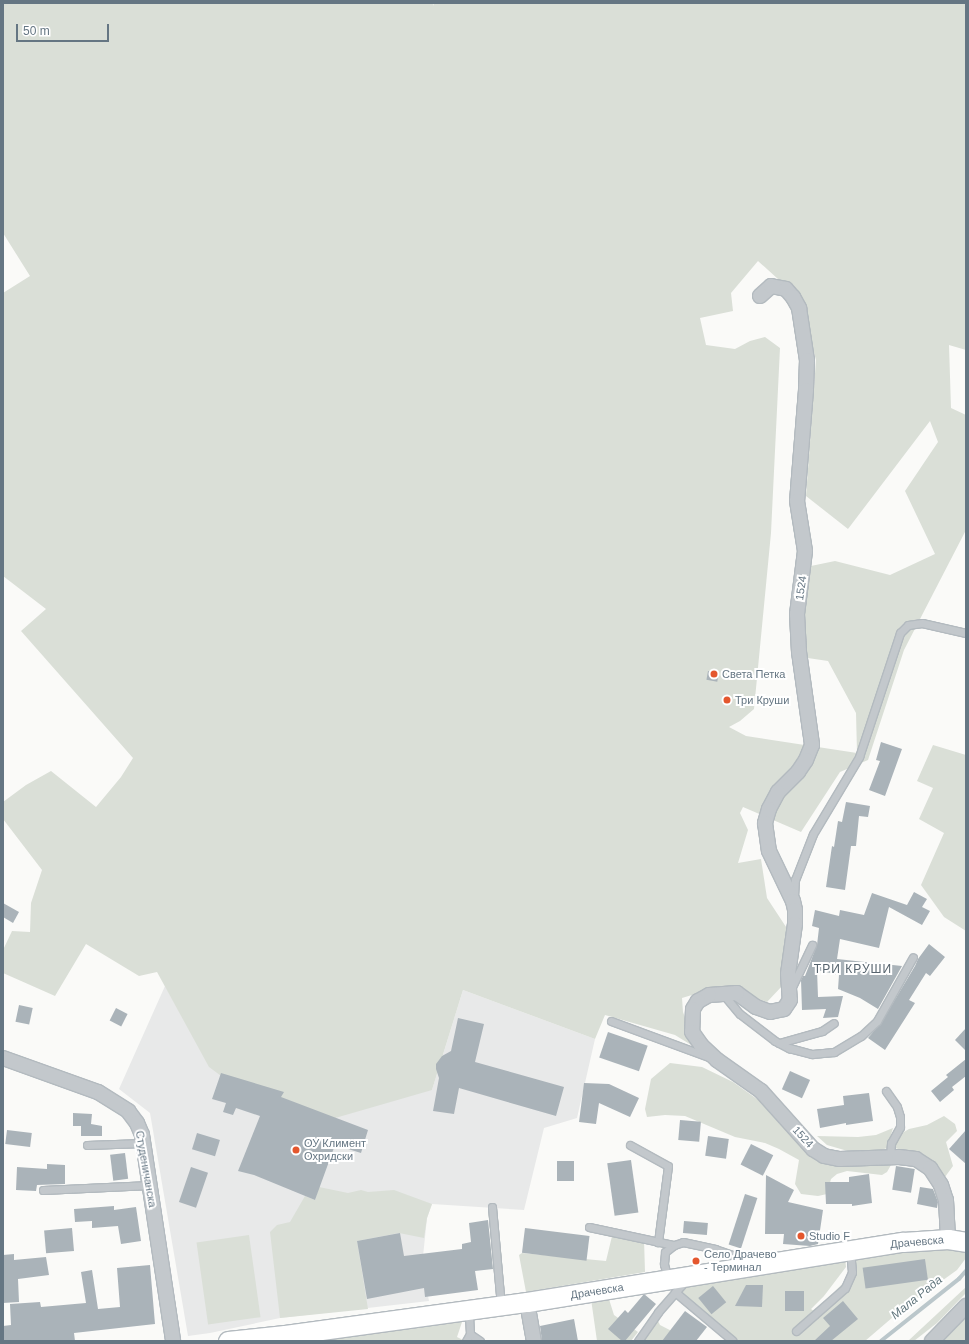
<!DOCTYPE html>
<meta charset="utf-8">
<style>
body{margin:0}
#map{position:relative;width:969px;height:1344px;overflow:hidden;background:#fafaf8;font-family:Helvetica,sans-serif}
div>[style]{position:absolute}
.built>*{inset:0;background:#e8e9e9}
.green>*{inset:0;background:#dadfd7;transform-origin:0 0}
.stream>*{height:3.5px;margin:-1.75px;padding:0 1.75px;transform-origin:1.75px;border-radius:1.75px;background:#bbc7cb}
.building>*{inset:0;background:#aab3b9;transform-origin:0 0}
.roads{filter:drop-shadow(1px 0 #b3babf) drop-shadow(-1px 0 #b3babf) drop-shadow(0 1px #b3babf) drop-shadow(0 -1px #b3babf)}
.lane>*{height:7px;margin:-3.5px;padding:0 3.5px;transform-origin:3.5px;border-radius:3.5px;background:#c3c8cc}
.street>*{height:14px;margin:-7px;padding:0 7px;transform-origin:7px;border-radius:7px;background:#c3c8cc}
.secondary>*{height:19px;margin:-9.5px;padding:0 9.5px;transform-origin:9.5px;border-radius:9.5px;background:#fff}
.dots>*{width:11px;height:11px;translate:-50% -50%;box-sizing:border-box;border:2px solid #fff;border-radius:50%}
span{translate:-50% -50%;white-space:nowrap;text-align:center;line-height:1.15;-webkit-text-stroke:4px #fff;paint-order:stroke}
.street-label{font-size:11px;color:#657683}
.poi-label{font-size:11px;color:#657683}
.left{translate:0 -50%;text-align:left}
.neighbourhood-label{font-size:12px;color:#57646e;letter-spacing:1px}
.water-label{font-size:12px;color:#60757c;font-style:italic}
.frame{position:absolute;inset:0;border:4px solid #657683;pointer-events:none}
.scale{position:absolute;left:16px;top:24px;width:93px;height:18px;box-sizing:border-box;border:2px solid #657683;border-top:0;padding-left:5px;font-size:12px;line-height:14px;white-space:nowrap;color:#657683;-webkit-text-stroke:3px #fff;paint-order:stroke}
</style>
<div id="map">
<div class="built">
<div style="clip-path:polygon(165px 986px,210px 1067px,432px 1090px,463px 990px,595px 1039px,577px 1118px,544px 1128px,524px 1210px,432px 1204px,427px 1218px,422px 1266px,429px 1301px,280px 1318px,210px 1333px,188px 1336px,150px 1113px,119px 1089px)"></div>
</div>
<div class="green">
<div style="clip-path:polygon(evenodd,3px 3px,432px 3px,434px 6px,433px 3px,966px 3px,966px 350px,949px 345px,951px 408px,966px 415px,966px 530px,904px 650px,868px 760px,840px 772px,801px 832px,743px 807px,740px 813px,748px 830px,738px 863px,761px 859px,767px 898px,790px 933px,783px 985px,767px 1002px,728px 988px,705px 991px,682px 998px,683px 1012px,696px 1048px,675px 1035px,605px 1015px,595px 1039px,463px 990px,432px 1090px,311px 1125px,259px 1104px,209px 1067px,157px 972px,139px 976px,86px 944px,55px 996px,3px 973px,3px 950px,12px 931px,30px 932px,31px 903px,42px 870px,3px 819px,3px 802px,26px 785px,51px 771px,96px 807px,121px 777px,133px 758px,21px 631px,46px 609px,3px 576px,3px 293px,30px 276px,3px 233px,3px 3px,758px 261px,800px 299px,816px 360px,806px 496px,848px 529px,930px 421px,938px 442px,905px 491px,935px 554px,890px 575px,835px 561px,806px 567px,801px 657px,828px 661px,856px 713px,857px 753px,746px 736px,729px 727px,740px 721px,754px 709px,771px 533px,780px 348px,765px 337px,750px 341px,735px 349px,706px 345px,700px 318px,733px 311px,731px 293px,758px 261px)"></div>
<div style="clip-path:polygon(933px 745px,966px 755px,966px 931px,944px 917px,921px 885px,944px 833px,919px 819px,933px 788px,917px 781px)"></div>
<div style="clip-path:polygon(670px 1063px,702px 1067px,733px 1082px,771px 1109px,811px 1151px,888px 1163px,891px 1165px,887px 1172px,882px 1175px,847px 1171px,837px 1174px,831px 1179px,827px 1194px,818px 1196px,801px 1194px,795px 1184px,799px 1160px,779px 1149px,765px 1143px,735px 1137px,685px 1116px,665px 1115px,647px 1117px,645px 1109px,651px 1079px)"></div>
<div style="clip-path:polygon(944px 1116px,955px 1124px,957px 1131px,946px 1142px,953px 1166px,945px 1177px,920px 1156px,892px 1147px,897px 1136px,909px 1129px,927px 1125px)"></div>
<div style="clip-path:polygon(893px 1128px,887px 1148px,873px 1153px,851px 1152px,827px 1145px,817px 1136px,858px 1137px,876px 1135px)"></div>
<div style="clip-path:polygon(319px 1187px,348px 1193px,361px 1190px,368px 1192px,394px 1190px,432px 1204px,427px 1218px,424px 1238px,399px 1233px,357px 1241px,368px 1309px,280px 1318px,270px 1232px,277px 1225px,290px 1222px,305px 1196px,315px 1200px)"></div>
<div style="clip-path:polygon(613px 1232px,644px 1239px,645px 1272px,526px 1292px,519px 1255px,522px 1253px,606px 1261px)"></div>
<div style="left:249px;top:1235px;width:83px;height:53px;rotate:82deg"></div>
<div style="clip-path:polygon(931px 1248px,966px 1249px,966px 1258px,957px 1270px,900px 1311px,865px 1341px,736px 1341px,701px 1314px,681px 1294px,684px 1289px,695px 1282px,845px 1256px,846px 1267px,824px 1296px,811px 1309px,815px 1312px,846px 1280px,851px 1267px,851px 1255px)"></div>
<div style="clip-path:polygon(966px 1287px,966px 1293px,937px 1323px,914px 1341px,908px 1341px)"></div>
<div style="clip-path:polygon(608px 1296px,614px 1315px,638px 1332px,631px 1341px,597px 1341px,591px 1299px)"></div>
<div style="clip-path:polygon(966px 1314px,966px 1341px,943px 1341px,960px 1321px)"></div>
<div style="clip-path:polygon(464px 1316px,457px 1337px,465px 1341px,325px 1341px,325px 1336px)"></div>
<div style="clip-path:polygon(658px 1321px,660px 1325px,691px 1341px,644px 1341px)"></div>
</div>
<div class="stream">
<div style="left:881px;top:1341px;width:100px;rotate:-38.5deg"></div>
<div style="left:959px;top:1279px;width:11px;rotate:-49deg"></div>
</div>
<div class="building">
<div style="left:708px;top:671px;width:11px;height:9px;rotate:10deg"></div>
<div style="clip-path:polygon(881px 742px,902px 749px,885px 796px,869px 790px,880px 761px,876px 760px)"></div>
<div style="clip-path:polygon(846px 802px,870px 806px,868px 817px,859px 816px,856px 846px,851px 846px,845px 890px,826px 887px,832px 846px,834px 847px,838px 821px,842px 822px)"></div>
<div style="clip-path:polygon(914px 892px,927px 899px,922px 907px,930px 911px,922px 925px,889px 907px,879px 948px,840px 939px,837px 959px,902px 966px,878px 1009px,860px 998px,838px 989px,839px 975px,817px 970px,818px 997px,843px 996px,838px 1017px,823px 1018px,826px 1009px,802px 1010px,801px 980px,803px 976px,805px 976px,817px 945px,819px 928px,812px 926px,815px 910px,839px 916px,840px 910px,864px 915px,872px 893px,907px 905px)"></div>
<div style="clip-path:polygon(3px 903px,19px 912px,13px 923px,3px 917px)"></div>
<div style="clip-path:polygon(929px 944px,945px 957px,930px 976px,926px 973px,909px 1000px,915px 1003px,885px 1050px,868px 1038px,881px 1023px,915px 966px,918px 959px)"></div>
<div style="left:19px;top:1005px;width:14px;height:17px;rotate:12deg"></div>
<div style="left:116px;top:1008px;width:13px;height:14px;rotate:27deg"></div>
<div style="clip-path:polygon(458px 1018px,484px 1024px,475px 1062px,564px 1087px,556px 1116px,459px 1088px,454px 1114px,433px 1111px,439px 1078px,436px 1069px,436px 1064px,442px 1056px,451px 1051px)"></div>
<div style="clip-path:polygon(966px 1028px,966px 1051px,955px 1040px)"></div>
<div style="left:608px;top:1032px;width:42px;height:27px;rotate:19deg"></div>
<div style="clip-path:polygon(966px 1059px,966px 1076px,952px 1087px,954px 1090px,940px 1102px,931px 1091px,948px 1077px,946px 1075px)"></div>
<div style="left:790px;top:1071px;width:22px;height:20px;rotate:24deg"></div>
<div style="clip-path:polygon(221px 1073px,284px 1092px,281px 1097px,368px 1130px,361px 1153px,335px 1145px,315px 1200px,254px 1175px,238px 1171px,260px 1116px,236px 1108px,233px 1115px,223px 1112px,226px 1103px,212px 1099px)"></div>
<div style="clip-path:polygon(584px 1083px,609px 1084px,639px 1098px,630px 1117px,599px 1103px,596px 1124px,579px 1122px)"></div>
<div style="clip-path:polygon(869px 1093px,873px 1121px,846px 1125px,846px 1123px,820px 1128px,817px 1109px,844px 1105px,843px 1096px)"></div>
<div style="clip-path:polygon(73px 1113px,92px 1114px,91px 1124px,102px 1126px,102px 1136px,81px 1136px,81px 1126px,73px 1126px)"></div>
<div style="left:680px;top:1120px;width:21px;height:20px;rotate:5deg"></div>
<div style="left:7px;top:1130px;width:25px;height:14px;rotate:7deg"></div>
<div style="clip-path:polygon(966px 1130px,966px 1164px,949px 1149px)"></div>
<div style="left:197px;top:1133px;width:24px;height:17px;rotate:17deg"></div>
<div style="left:708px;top:1136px;width:21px;height:20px;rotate:8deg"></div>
<div style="left:751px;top:1144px;width:25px;height:23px;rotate:27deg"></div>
<div style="left:125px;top:1153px;width:26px;height:15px;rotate:83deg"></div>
<div style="left:631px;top:1160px;width:53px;height:24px;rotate:82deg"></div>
<div style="left:557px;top:1161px;width:17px;height:20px"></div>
<div style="clip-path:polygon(47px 1164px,65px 1165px,65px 1184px,37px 1185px,36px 1191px,16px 1190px,17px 1167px,47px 1169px)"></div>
<div style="left:896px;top:1166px;width:19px;height:24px;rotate:9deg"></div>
<div style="left:191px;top:1167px;width:18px;height:37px;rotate:19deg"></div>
<div style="clip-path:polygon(869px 1174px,872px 1203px,852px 1206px,852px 1204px,826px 1204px,825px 1182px,849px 1182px,849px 1177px)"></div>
<div style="clip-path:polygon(766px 1175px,794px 1190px,788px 1202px,823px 1210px,818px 1244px,810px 1246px,783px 1244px,784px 1234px,765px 1234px)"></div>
<div style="clip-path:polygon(920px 1187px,933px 1189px,938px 1202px,937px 1208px,917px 1204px)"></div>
<div style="left:745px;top:1194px;width:13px;height:53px;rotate:18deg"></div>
<div style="clip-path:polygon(114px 1206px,114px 1210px,136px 1207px,141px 1241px,121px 1244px,118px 1226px,92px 1228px,92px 1221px,75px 1222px,74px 1209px)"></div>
<div style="clip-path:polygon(488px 1220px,493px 1269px,475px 1271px,478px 1290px,425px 1297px,424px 1288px,367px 1299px,357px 1241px,400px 1233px,404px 1256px,462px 1249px,462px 1244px,471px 1242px,469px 1223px)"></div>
<div style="left:684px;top:1221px;width:24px;height:12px;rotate:5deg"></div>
<div style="left:72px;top:1228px;width:23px;height:28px;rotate:85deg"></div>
<div style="left:525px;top:1228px;width:65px;height:25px;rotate:7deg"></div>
<div style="clip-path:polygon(14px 1254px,14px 1260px,46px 1257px,49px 1275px,18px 1279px,19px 1302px,3px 1303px,3px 1255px)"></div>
<div style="left:925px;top:1259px;width:21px;height:63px;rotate:82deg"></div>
<div style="clip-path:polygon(150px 1265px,155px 1324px,74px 1333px,75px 1341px,3px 1341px,3px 1326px,11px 1325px,10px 1304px,40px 1302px,41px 1307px,86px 1303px,81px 1272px,92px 1270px,98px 1309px,120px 1307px,117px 1268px)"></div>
<div style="clip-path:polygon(746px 1285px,763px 1285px,762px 1307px,735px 1306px)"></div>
<div style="left:713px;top:1286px;width:21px;height:19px;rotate:51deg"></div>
<div style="left:785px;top:1291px;width:19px;height:20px"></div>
<div style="clip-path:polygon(644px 1294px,656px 1304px,625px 1341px,622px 1341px,608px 1329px,625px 1310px,628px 1313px)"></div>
<div style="clip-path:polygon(843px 1301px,858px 1319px,831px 1341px,814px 1341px,830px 1326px,823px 1318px)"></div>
<div style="clip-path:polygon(685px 1311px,707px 1327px,696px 1341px,662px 1341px)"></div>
<div style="clip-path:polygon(574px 1319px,578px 1341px,542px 1341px,540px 1326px)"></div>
</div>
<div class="roads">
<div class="lane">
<div style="left:794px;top:897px;width:17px;rotate:-87deg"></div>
<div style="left:795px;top:880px;width:49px;rotate:-68.6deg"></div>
<div style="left:813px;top:834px;width:90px;rotate:-59.1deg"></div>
<div style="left:859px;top:757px;width:131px;rotate:-71.7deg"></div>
<div style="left:900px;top:633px;width:11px;rotate:-45deg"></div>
<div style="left:908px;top:625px;width:14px;rotate:-8deg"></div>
<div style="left:922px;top:623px;width:45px;rotate:12.8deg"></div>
<div style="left:791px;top:989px;width:49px;rotate:-64.5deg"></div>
<div style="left:723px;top:994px;width:26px;rotate:50deg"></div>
<div style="left:740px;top:1014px;width:44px;rotate:37.6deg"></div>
<div style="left:775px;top:1041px;width:16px;rotate:27deg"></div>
<div style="left:789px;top:1048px;width:24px;rotate:15deg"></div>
<div style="left:812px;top:1054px;width:22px;rotate:-5deg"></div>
<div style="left:834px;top:1052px;width:31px;rotate:-31deg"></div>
<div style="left:861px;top:1036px;width:22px;rotate:-43deg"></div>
<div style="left:877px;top:1021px;width:73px;rotate:-60.6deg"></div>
<div style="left:611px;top:1021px;width:104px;rotate:20.2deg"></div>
<div style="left:779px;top:1043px;width:45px;rotate:-15.6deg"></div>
<div style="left:822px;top:1031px;width:14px;rotate:-34deg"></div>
<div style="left:886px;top:1091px;width:19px;rotate:55deg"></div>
<div style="left:897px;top:1107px;width:10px;rotate:73deg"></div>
<div style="left:900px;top:1117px;width:10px;rotate:90deg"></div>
<div style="left:900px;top:1127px;width:18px;rotate:119deg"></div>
<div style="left:891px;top:1143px;width:14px;rotate:94deg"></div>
<div style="left:87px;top:1145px;width:56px;rotate:-2deg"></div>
<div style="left:630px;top:1145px;width:43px;rotate:28.9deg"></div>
<div style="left:668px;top:1166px;width:77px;rotate:97.5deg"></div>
<div style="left:43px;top:1190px;width:107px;rotate:-2.7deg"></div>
<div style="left:492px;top:1207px;width:98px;rotate:84.8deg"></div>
<div style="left:589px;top:1227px;width:87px;rotate:12deg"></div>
<div style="left:668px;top:1279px;width:16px;rotate:-105deg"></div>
<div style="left:664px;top:1264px;width:12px;rotate:-85deg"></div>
<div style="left:665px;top:1252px;width:11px;rotate:-38deg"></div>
<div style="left:674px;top:1245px;width:9px;rotate:-18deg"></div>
<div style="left:683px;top:1242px;width:33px;rotate:12deg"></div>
<div style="left:715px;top:1249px;width:37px;rotate:19deg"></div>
<div style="left:675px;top:1292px;width:75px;rotate:40.1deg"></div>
<div style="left:796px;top:1331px;width:65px;rotate:-41.3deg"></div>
<div style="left:845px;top:1288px;width:17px;rotate:-66deg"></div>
<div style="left:852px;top:1272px;width:22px;rotate:-95deg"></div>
<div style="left:470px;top:1334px;width:12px;rotate:35deg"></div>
<div style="left:466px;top:1341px;width:8px;rotate:-60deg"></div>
<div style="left:470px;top:1334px;width:22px;rotate:-93deg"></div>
<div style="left:638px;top:1341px;width:35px;rotate:-55deg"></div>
<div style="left:658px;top:1312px;width:43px;rotate:-48.8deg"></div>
</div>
<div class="street">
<div style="left:760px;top:296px;width:15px;rotate:-42deg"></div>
<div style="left:771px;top:286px;width:15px;rotate:11deg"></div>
<div style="left:786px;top:289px;width:11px;rotate:49deg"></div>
<div style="left:793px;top:297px;width:13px;rotate:61deg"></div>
<div style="left:799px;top:308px;width:53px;rotate:81.3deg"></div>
<div style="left:807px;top:360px;width:30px;rotate:92deg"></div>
<div style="left:806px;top:390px;width:111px;rotate:94.6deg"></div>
<div style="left:797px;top:501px;width:51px;rotate:80.9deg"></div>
<div style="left:805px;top:551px;width:64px;rotate:97.2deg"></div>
<div style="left:797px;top:614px;width:38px;rotate:87deg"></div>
<div style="left:799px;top:652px;width:94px;rotate:82deg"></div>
<div style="left:812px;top:745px;width:16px;rotate:112deg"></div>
<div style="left:806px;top:760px;width:14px;rotate:124deg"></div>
<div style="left:798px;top:772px;width:28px;rotate:135deg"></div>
<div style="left:778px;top:792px;width:19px;rotate:118deg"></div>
<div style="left:769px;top:809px;width:15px;rotate:106deg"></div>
<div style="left:765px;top:823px;width:28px;rotate:82deg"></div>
<div style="left:769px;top:851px;width:55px;rotate:64.4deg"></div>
<div style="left:793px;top:901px;width:9px;rotate:77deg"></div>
<div style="left:795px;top:910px;width:14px;rotate:90deg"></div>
<div style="left:795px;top:924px;width:50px;rotate:98deg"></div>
<div style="left:788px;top:974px;width:26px;rotate:86deg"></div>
<div style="left:790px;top:1000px;width:11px;rotate:124deg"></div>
<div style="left:784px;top:1009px;width:14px;rotate:168deg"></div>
<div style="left:770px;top:1012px;width:15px;rotate:-160deg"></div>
<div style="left:756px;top:1007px;width:24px;rotate:-144deg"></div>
<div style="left:737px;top:993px;width:28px;rotate:176deg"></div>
<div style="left:709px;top:995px;width:13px;rotate:151deg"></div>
<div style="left:698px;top:1001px;width:9px;rotate:122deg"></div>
<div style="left:693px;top:1009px;width:23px;rotate:92deg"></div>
<div style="left:692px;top:1032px;width:16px;rotate:55deg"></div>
<div style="left:701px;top:1045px;width:22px;rotate:43deg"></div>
<div style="left:717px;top:1060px;width:54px;rotate:35.2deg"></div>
<div style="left:761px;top:1091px;width:78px;rotate:48.1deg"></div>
<div style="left:813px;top:1149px;width:13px;rotate:32deg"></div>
<div style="left:824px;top:1156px;width:16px;rotate:11deg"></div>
<div style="left:840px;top:1159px;width:59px;rotate:-1.9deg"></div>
<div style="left:899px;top:1157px;width:17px;rotate:7deg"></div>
<div style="left:916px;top:1159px;width:17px;rotate:33deg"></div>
<div style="left:930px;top:1168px;width:20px;rotate:57deg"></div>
<div style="left:941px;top:1185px;width:16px;rotate:72deg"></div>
<div style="left:946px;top:1200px;width:39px;rotate:87deg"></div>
<div style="left:3px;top:1058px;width:101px;rotate:19.7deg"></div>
<div style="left:98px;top:1092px;width:36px;rotate:32deg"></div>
<div style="left:128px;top:1111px;width:15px;rotate:53deg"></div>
<div style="left:137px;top:1123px;width:13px;rotate:67deg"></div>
<div style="left:142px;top:1135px;width:208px;rotate:81.4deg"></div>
<div style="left:527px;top:1302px;width:40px;rotate:80deg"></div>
<div style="left:932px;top:1341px;width:49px;rotate:-45.8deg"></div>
</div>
<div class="secondary">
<div style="left:228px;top:1341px;width:57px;rotate:-6deg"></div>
<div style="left:285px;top:1335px;width:244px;rotate:-7.8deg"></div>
<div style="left:527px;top:1302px;width:381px;rotate:-9.1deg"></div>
<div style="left:903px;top:1242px;width:45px;rotate:-3.8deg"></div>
<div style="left:948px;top:1239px;width:18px;rotate:9deg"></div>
</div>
</div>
<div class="dots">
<div style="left:714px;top:674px;background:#e4572e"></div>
<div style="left:727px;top:700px;background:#e4572e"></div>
<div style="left:296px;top:1150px;background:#e4572e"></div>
<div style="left:801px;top:1236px;background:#e4572e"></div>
<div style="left:696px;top:1261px;background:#e4572e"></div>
</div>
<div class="street-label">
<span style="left:801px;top:588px;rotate:-82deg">1524</span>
<span style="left:803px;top:1137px;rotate:47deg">1524</span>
<span style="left:146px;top:1169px;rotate:80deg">Студеничанска</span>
<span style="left:917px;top:1242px;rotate:-5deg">Драчевска</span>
<span style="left:597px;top:1291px;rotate:-9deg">Драчевска</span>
</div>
<div class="poi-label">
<span class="left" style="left:722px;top:674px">Света Петка</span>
<span class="left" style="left:735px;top:700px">Три Круши</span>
<span class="left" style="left:304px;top:1150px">ОУ Климент<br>Охридски</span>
<span class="left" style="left:809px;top:1236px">Studio F</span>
<span class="left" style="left:704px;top:1261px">Село Драчево<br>- Терминал</span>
</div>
<div class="neighbourhood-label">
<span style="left:853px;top:970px">ТРИ КРУШИ</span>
</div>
<div class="water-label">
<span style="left:917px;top:1298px;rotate:-39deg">Мала Рада</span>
</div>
<div class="frame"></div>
<div class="scale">50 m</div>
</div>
